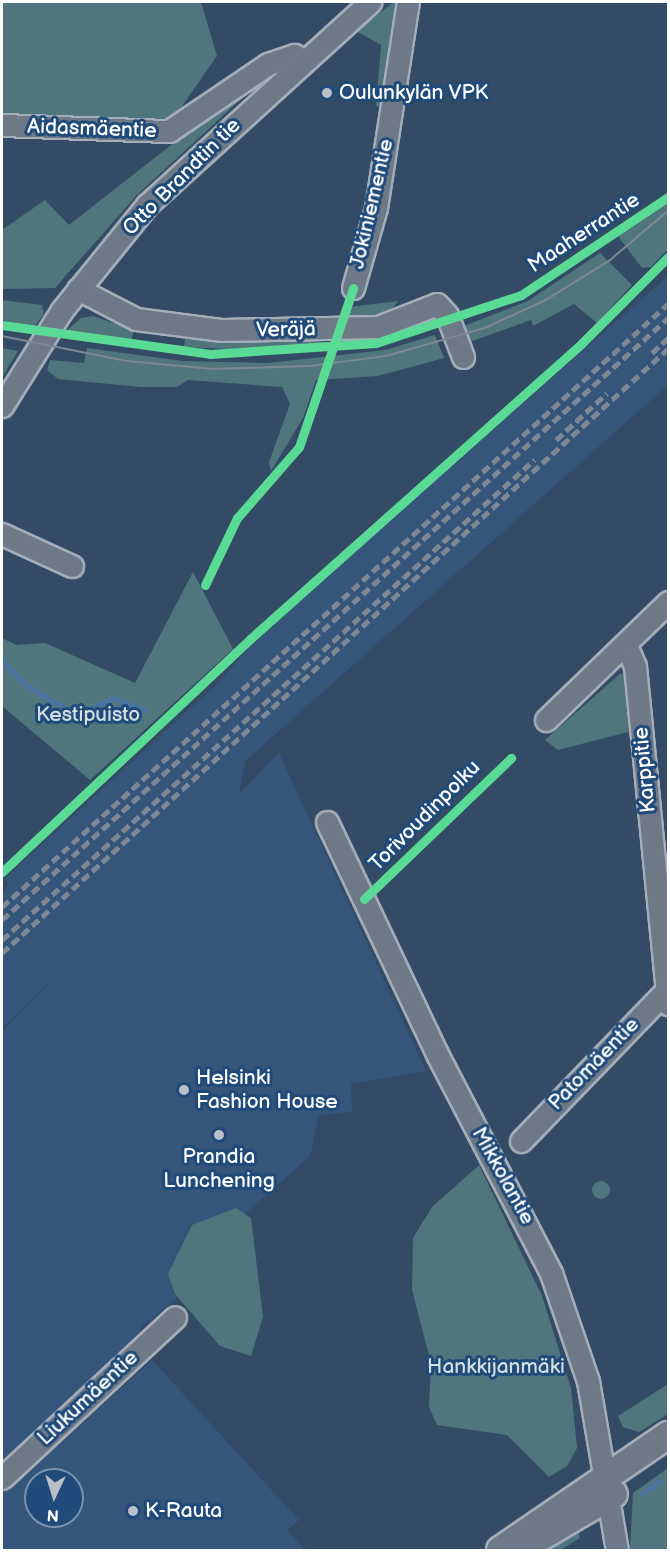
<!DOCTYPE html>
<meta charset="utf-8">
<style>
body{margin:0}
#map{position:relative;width:670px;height:1552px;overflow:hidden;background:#344b65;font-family:"Balsamiq Sans",sans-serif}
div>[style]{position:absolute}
.built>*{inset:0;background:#35557b}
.green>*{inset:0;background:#51757d}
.round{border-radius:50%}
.stream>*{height:4.5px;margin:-2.25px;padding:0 2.25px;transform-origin:2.25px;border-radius:2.25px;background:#4974a0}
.roads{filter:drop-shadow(2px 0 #a4aeba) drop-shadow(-2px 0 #a4aeba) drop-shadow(0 2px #a4aeba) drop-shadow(0 -2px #a4aeba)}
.minor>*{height:21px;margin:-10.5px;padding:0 10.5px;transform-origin:10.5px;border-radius:10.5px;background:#6d7986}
.major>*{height:26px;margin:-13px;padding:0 13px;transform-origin:13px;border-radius:13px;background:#6d7986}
.tram>*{height:1.5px;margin:-0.75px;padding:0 0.75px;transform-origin:0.75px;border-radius:0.75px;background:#7e8895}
.rail>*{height:4.5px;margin-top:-2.25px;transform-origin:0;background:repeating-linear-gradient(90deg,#7e8895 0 9px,transparent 0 13.5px)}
.cycleway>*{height:9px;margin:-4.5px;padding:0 4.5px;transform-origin:4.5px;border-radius:4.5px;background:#5adb95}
.dots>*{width:16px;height:16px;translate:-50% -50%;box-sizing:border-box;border:3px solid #1f4a7a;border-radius:50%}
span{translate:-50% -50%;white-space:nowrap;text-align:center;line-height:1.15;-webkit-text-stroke:6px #1f4a7a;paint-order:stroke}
.poi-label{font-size:21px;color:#fff}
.left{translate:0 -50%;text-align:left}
.street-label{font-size:21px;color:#fff}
.park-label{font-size:21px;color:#d5dee0}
.frame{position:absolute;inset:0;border:3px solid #fff;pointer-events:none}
.north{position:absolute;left:24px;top:1468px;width:60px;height:60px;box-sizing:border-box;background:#1f4a7a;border:2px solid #7992af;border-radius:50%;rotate:184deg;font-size:16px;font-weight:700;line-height:24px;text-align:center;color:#fff}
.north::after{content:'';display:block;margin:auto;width:21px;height:27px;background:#b8c0c9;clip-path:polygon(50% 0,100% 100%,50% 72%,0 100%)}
</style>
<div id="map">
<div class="built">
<div style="clip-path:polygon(668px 276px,668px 385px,245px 761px,239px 794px,279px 753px,426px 1071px,351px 1084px,352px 1112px,319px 1115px,310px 1156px,173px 1278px,180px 1295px,141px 1327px,139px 1343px,2px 1467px,2px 1031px,62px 970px,2px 1028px,2px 892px,9px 885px,4px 879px,218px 683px,259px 636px)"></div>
<div style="clip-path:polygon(evenodd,152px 1360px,299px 1520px,287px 1530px,306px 1550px,2px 1550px,2px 1496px,152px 1360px,36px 1480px,72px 1480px,72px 1516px,36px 1516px,36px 1480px)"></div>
</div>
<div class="green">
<div style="clip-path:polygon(2px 2px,201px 2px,217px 56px,173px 119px,146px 124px,2px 119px)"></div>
<div style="clip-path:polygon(394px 2px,399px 2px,383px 107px,376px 106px,381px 45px,356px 31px)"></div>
<div style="clip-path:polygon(245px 87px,254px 87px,137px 195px,55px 288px,2px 289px,2px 230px,45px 200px,69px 225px)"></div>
<div style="clip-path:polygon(668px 200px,668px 249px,651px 267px,642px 268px,617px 235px)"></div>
<div style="clip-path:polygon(600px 253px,632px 285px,597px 323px,574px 304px,533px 326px,531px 320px,470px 342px,464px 326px,528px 301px)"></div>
<div style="clip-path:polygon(2px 300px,42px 305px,44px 314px,34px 327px,2px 320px)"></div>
<div style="clip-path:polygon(398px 301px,387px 316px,346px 316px,350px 307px)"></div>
<div style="clip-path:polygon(93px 316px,134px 330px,131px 341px,64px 333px,81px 318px)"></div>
<div style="clip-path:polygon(435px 335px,444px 358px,378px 376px,316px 380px,303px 418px,271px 471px,269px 462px,290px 404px,282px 387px,188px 380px,177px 387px,141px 387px,58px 379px,47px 370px,50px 360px,84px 363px,87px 348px,182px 361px,268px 363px,385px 350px)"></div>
<div style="clip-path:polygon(185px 339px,215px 341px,329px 342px,327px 347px,228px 349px,184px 347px)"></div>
<div style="clip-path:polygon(2px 348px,18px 351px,3px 376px,2px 376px)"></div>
<div style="clip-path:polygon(193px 572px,233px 649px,90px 780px,2px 706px,2px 638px,16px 645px,45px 643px,135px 683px)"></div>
<div style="clip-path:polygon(621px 673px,627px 677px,632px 731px,558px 750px,545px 740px)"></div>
<div style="clip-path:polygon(479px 1165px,542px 1296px,571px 1388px,577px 1448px,567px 1466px,549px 1477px,507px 1435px,437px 1425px,429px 1407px,431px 1363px,412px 1290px,413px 1238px,432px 1207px)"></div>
<div class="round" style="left:592px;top:1181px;width:18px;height:18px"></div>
<div style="clip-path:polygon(236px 1208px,251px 1218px,263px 1317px,251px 1356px,220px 1346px,175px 1294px,168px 1274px,192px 1225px)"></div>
<div style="clip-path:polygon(668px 1384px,668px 1414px,639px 1432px,623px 1427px,618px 1416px)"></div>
<div style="clip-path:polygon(668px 1468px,668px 1550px,630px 1550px,633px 1493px)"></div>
<div style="clip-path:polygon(576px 1526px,580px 1538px,560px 1550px,535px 1550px)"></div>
</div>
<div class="stream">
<div style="left:2px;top:660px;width:38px;rotate:45deg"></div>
<div style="left:29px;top:687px;width:48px;rotate:30.3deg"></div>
<div style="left:70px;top:711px;width:11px;rotate:10deg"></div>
<div style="left:81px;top:713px;width:36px;rotate:-24deg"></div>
<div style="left:114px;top:698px;width:34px;rotate:21deg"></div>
<div style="left:642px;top:1494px;width:21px;rotate:-37deg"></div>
</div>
<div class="roads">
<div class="minor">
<div style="left:2px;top:125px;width:167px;rotate:2.1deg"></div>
<div style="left:169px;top:131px;width:120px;rotate:-34.1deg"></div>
<div style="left:268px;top:64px;width:28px;rotate:-19deg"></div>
<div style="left:294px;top:55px;width:10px;rotate:29deg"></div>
<div style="left:353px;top:288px;width:83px;rotate:-74deg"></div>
<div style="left:376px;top:208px;width:208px;rotate:-81.2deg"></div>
<div style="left:78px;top:289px;width:65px;rotate:27.3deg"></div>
<div style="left:136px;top:319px;width:87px;rotate:7.3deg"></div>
<div style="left:222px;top:330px;width:156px;rotate:-1.1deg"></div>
<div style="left:378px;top:327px;width:63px;rotate:-21.3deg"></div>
<div style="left:437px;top:304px;width:15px;rotate:48deg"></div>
<div style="left:447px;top:315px;width:45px;rotate:69.1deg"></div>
<div style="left:2px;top:406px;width:113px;rotate:-58deg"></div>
<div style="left:62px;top:310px;width:135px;rotate:-51deg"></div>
<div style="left:147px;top:205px;width:302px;rotate:-42.3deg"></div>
<div style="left:2px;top:534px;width:77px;rotate:24.6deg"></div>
<div style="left:626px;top:645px;width:23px;rotate:67deg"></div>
<div style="left:635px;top:666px;width:340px;rotate:84.4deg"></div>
<div style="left:546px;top:720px;width:170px;rotate:-44deg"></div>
<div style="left:327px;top:822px;width:257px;rotate:64.6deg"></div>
<div style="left:437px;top:1054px;width:247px;rotate:62.5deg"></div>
<div style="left:551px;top:1273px;width:114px;rotate:71.1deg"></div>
<div style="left:588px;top:1381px;width:171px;rotate:80.3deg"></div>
<div style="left:521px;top:1141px;width:211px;rotate:-46deg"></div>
<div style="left:2px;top:1478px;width:236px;rotate:-42.9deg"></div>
</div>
<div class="major">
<div style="left:500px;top:1550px;width:204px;rotate:-34.4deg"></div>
<div style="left:519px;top:1550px;width:110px;rotate:-30.5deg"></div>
</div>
</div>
<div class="tram">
<div style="left:2px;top:336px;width:127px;rotate:11.3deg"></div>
<div style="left:127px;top:361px;width:86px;rotate:5.3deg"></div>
<div style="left:213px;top:369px;width:97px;rotate:-1.8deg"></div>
<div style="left:310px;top:366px;width:77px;rotate:-7.5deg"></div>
<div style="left:386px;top:356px;width:103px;rotate:-15.8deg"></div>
<div style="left:485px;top:328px;width:67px;rotate:-24.7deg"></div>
<div style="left:546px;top:300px;width:74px;rotate:-31.8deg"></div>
<div style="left:609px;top:261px;width:77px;rotate:-40.3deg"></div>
</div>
<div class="rail">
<div style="left:652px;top:353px;width:22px;rotate:-43deg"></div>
<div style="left:556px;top:440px;width:69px;rotate:-42.7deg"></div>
<div style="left:2px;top:907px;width:898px;rotate:-42.16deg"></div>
<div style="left:2px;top:920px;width:898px;rotate:-42.11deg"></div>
<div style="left:2px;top:940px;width:717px;rotate:-42.06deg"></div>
<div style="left:2px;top:953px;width:899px;rotate:-42.21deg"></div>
</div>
<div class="cycleway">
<div style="left:2px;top:325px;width:210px;rotate:7.9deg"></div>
<div style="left:210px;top:354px;width:166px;rotate:-3.8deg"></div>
<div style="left:376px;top:343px;width:153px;rotate:-18.3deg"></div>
<div style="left:521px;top:295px;width:177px;rotate:-33.7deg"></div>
<div style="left:205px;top:585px;width:74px;rotate:-64.5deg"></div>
<div style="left:237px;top:518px;width:94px;rotate:-48.9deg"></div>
<div style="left:299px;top:447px;width:168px;rotate:-71.2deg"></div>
<div style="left:2px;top:872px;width:340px;rotate:-43.2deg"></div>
<div style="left:250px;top:639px;width:443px;rotate:-41.7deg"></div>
<div style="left:581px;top:344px;width:123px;rotate:-45deg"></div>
<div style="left:364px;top:899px;width:204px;rotate:-43.8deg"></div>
</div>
<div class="dots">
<div style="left:327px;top:93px;background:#b8c0c9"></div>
<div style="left:184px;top:1090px;background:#b8c0c9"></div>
<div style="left:219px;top:1135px;background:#b8c0c9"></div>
<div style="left:133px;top:1511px;background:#b8c0c9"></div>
</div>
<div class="poi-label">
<span class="left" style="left:339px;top:93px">Oulunkylän VPK</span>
<span class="left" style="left:196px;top:1090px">Helsinki<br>Fashion House</span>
<span style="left:219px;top:1169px">Prandia<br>Lunchening</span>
<span class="left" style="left:145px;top:1511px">K-Rauta</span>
</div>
<div class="street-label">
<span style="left:92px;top:129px;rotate:2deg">Aidasmäentie</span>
<span style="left:182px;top:177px;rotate:-45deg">Otto Brandtin tie</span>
<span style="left:372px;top:204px;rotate:-77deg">Jokiniementie</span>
<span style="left:584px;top:233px;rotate:-33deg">Maaherrantie</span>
<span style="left:286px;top:330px;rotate:-1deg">Veräjä</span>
<span style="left:645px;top:770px;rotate:-95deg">Karppitie</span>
<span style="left:425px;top:816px;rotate:-45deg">Torivoudinpolku</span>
<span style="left:594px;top:1064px;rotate:-46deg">Patomäentie</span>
<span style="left:503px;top:1176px;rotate:61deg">Mikkolantie</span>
<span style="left:88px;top:1398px;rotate:-43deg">Liukumäentie</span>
</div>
<div class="park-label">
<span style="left:88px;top:715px">Kestipuisto</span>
<span style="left:496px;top:1367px">Hankkijanmäki</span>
</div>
<div class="frame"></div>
<div class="north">N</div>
</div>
